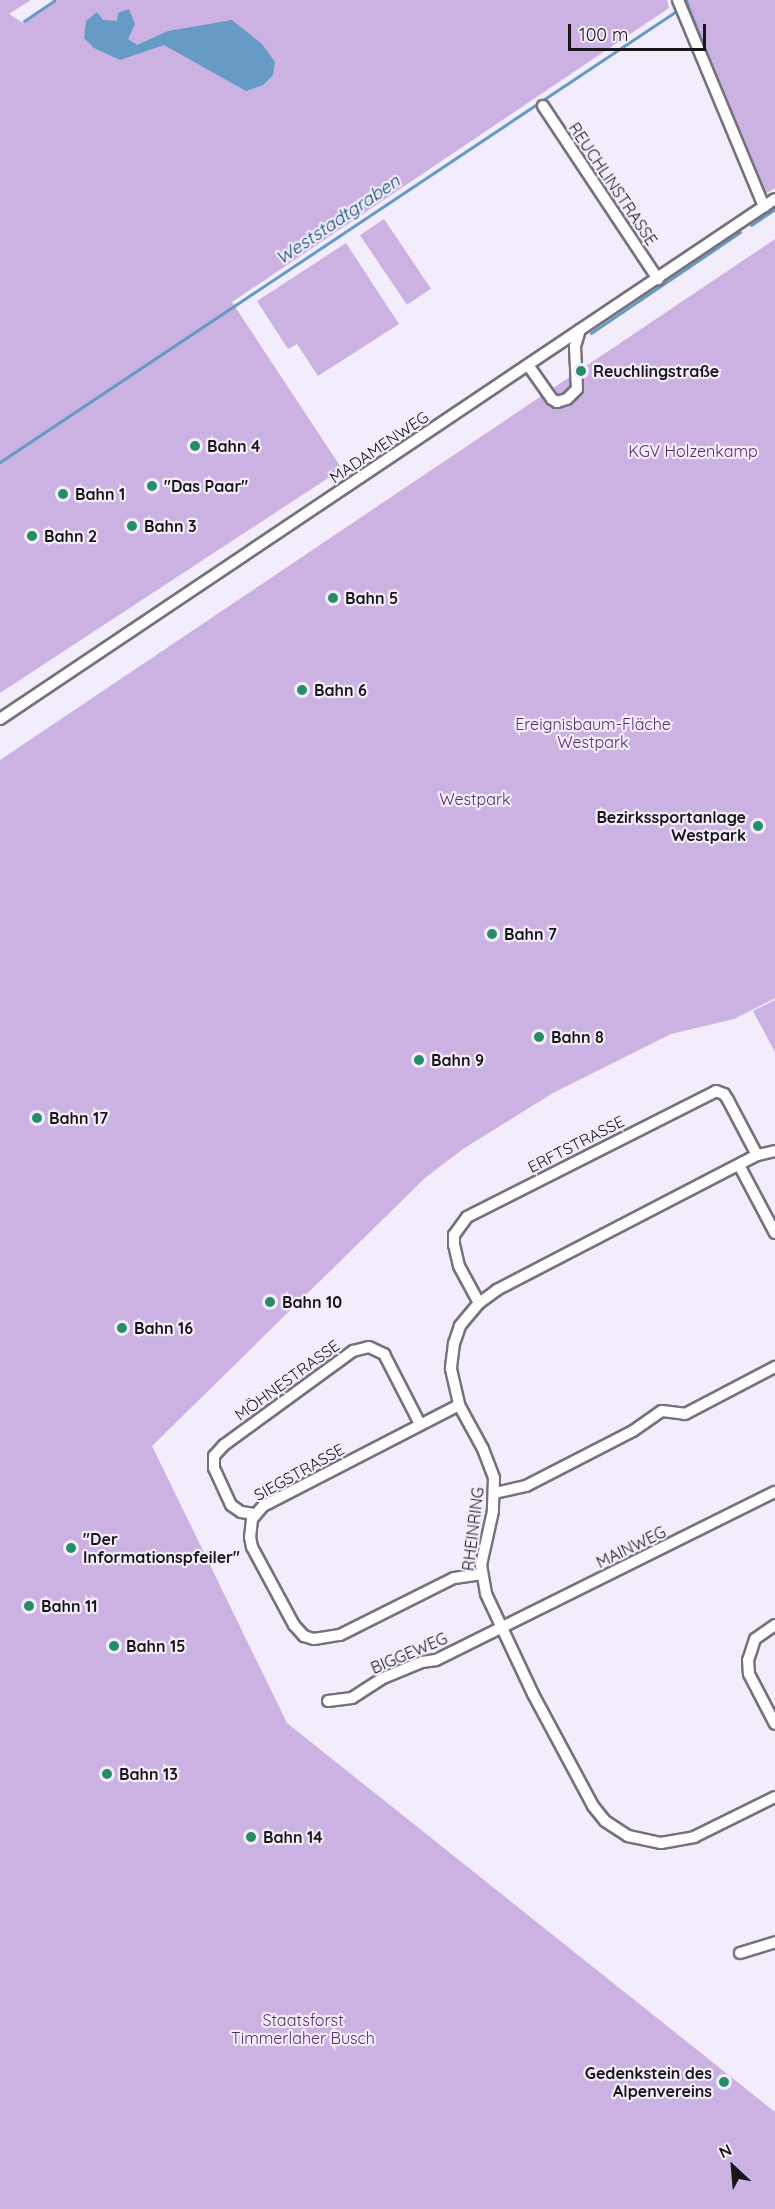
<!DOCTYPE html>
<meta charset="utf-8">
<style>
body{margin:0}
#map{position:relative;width:775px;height:2209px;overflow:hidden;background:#f3ecfa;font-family:Quicksand,sans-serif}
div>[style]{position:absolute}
.green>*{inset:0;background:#ccb2e3;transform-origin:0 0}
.water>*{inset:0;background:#659bc4}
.stream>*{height:3px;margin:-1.5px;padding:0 1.5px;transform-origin:1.5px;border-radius:1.5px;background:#659bc4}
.roads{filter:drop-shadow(2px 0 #77717d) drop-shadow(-2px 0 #77717d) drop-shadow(0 2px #77717d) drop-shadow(0 -2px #77717d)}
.street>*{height:10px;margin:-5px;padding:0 5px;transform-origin:5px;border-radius:5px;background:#fff}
.dots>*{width:16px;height:16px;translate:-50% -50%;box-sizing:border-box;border:3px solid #f3ecfa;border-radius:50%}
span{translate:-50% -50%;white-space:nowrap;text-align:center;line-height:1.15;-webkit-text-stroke:4.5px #f3ecfa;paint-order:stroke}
.street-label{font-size:16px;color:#19161b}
.poi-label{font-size:16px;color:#19161b;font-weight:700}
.left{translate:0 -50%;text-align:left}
.right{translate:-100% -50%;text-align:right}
.park-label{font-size:16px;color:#552e70}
.water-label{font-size:18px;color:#034871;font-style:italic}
.north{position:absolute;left:703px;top:2137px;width:60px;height:60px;-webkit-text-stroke:4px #f3ecfa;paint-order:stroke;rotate:334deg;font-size:16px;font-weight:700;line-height:24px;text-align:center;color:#19161b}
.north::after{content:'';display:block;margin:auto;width:21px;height:27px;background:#19161b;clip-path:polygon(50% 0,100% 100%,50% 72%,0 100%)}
.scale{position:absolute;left:568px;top:24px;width:138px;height:27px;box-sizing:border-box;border:3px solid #19161b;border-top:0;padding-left:8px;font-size:18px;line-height:21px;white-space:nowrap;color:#19161b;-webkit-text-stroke:4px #f3ecfa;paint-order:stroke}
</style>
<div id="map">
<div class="green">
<div style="clip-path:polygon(0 0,31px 0,9px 14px,23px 23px,58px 0,667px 0,669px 8px,232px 302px,342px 469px,0 693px)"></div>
<div style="clip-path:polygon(687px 0,775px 0,775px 188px,764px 195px)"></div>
<div style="left:384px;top:219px;width:84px;height:29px;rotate:56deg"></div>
<div style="clip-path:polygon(775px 239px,775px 998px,734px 1019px,671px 1034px,553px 1093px,463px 1149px,425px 1178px,152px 1446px,287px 1723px,775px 2112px,775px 2209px,0 2209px,0 760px)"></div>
<div style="clip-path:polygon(346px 243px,399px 324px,318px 376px,297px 344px,288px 349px,257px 301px)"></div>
<div style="clip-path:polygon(775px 1000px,775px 1052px,753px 1011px)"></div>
</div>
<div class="water">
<div style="clip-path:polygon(129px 9px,135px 24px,128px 39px,137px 45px,168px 31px,232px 20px,262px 44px,275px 62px,273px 75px,263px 85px,246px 91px,164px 45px,120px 60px,94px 48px,84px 38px,86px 21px,97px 12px,103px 20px,117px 21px,118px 13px)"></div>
</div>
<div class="stream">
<div style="left:687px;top:4px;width:98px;rotate:68.4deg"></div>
<div style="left:24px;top:21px;width:37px;rotate:-34deg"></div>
<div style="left:751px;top:225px;width:29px;rotate:-34deg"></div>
<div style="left:591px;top:333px;width:180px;rotate:-34.1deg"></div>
<div style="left:0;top:462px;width:826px;rotate:-33.69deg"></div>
<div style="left:687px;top:4px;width:4px;rotate:-104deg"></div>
</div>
<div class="roads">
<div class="street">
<div style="left:678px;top:0;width:224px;rotate:67.4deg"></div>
<div style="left:543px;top:106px;width:208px;rotate:56.4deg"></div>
<div style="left:528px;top:365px;width:42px;rotate:54.8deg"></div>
<div style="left:552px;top:399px;width:6px;rotate:31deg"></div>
<div style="left:557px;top:402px;width:10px;rotate:-17deg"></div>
<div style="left:567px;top:399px;width:14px;rotate:-45deg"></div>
<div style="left:577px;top:389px;width:43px;rotate:-92.7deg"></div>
<div style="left:575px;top:346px;width:17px;rotate:-73deg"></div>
<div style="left:0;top:719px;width:933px;rotate:-33.86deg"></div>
<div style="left:775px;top:1151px;width:18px;rotate:167deg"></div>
<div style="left:757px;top:1155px;width:293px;rotate:152.6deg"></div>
<div style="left:497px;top:1290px;width:22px;rotate:144deg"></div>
<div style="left:479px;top:1303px;width:30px;rotate:130deg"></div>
<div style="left:460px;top:1326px;width:18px;rotate:109deg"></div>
<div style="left:454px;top:1343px;width:26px;rotate:97deg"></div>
<div style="left:451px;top:1369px;width:37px;rotate:77deg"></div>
<div style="left:459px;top:1405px;width:50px;rotate:61.4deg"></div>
<div style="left:483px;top:1449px;width:31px;rotate:69deg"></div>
<div style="left:494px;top:1478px;width:33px;rotate:92deg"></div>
<div style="left:493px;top:1511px;width:55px;rotate:102.5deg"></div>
<div style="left:481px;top:1565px;width:29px;rotate:80deg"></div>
<div style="left:486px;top:1594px;width:110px;rotate:64.8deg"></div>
<div style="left:533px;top:1694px;width:127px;rotate:61.8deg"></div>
<div style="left:593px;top:1806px;width:19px;rotate:51deg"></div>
<div style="left:605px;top:1821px;width:27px;rotate:33deg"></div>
<div style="left:628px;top:1836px;width:34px;rotate:12deg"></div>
<div style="left:661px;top:1843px;width:34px;rotate:-10deg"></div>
<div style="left:694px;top:1837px;width:90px;rotate:-26.3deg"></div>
<div style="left:739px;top:1165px;width:77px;rotate:62.1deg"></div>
<div style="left:479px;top:1303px;width:42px;rotate:-118.4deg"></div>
<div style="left:459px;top:1266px;width:22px;rotate:-103deg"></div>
<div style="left:454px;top:1245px;width:10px;rotate:-90deg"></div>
<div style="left:454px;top:1235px;width:22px;rotate:-54deg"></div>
<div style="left:467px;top:1217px;width:279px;rotate:-26.8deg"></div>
<div style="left:716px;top:1091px;width:9px;rotate:21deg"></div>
<div style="left:724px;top:1094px;width:7px;rotate:56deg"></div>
<div style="left:728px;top:1100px;width:62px;rotate:62.2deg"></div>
<div style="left:459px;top:1405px;width:220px;rotate:152.7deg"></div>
<div style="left:263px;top:1506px;width:17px;rotate:130deg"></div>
<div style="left:252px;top:1519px;width:18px;rotate:96deg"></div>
<div style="left:250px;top:1537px;width:10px;rotate:79deg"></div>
<div style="left:252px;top:1547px;width:89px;rotate:61.7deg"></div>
<div style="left:294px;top:1625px;width:15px;rotate:48deg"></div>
<div style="left:304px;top:1636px;width:10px;rotate:17deg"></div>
<div style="left:314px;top:1639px;width:26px;rotate:-9deg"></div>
<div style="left:340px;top:1635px;width:127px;rotate:-26.6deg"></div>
<div style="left:454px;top:1578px;width:27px;rotate:-8deg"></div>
<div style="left:495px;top:1493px;width:32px;rotate:-13deg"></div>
<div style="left:526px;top:1486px;width:120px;rotate:-27.2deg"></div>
<div style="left:633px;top:1431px;width:35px;rotate:-35deg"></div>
<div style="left:662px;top:1411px;width:23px;rotate:7deg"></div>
<div style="left:685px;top:1414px;width:102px;rotate:-27.6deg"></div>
<div style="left:254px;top:1514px;width:13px;rotate:-171deg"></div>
<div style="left:241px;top:1512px;width:12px;rotate:-145deg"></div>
<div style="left:231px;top:1505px;width:41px;rotate:-114.7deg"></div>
<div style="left:214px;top:1468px;width:12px;rotate:-90deg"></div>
<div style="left:214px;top:1456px;width:15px;rotate:-48deg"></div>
<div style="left:224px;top:1445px;width:160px;rotate:-36.1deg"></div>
<div style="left:353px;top:1351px;width:16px;rotate:-14deg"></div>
<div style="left:369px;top:1347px;width:17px;rotate:25deg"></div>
<div style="left:384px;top:1354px;width:79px;rotate:62.8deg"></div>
<div style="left:775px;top:1625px;width:24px;rotate:145deg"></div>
<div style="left:755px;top:1639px;width:22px;rotate:108deg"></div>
<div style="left:748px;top:1660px;width:14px;rotate:86deg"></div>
<div style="left:749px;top:1674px;width:56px;rotate:62.5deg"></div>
<div style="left:328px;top:1701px;width:24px;rotate:-7deg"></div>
<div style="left:352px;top:1698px;width:35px;rotate:-33deg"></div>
<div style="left:381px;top:1679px;width:44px;rotate:-22.5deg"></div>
<div style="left:422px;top:1662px;width:14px;rotate:-8deg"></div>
<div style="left:436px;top:1660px;width:378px;rotate:-26.4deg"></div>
<div style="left:740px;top:1953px;width:37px;rotate:-17deg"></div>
</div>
</div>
<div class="dots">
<div style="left:581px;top:371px;background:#258d6a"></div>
<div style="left:195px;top:446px;background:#258d6a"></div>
<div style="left:152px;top:486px;background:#258d6a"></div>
<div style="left:63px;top:494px;background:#258d6a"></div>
<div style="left:132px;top:526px;background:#258d6a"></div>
<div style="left:32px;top:536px;background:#258d6a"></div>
<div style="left:333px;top:598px;background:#258d6a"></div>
<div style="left:302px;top:690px;background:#258d6a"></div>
<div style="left:758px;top:826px;background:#258d6a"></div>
<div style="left:492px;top:934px;background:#258d6a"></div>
<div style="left:539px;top:1037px;background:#258d6a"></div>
<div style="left:419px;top:1060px;background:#258d6a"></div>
<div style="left:37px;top:1118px;background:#258d6a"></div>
<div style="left:270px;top:1302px;background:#258d6a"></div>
<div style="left:122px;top:1328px;background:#258d6a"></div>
<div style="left:71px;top:1548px;background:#258d6a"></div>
<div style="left:29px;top:1606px;background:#258d6a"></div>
<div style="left:114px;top:1646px;background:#258d6a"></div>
<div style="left:107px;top:1774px;background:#258d6a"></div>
<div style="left:251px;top:1837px;background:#258d6a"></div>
<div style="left:724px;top:2082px;background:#258d6a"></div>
</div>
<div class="street-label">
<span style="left:613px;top:184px;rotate:56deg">REUCHLINSTRASSE</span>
<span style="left:379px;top:447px;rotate:-34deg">MADAMENWEG</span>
<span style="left:576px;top:1144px;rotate:-27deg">ERFTSTRASSE</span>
<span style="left:287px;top:1380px;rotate:-36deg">MÖHNESTRASSE</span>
<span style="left:299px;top:1472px;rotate:-29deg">SIEGSTRASSE</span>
<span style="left:473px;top:1529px;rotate:-83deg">RHEINRING</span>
<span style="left:631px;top:1547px;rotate:-26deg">MAINWEG</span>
<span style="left:409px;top:1653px;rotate:-23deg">BIGGEWEG</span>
</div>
<div class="poi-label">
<span class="left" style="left:593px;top:371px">Reuchlingstraße</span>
<span class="left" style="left:207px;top:446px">Bahn 4</span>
<span class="left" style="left:164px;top:486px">"Das Paar"</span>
<span class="left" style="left:75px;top:494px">Bahn 1</span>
<span class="left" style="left:144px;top:526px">Bahn 3</span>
<span class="left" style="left:44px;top:536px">Bahn 2</span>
<span class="left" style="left:345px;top:598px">Bahn 5</span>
<span class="left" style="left:314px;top:690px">Bahn 6</span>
<span class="right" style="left:746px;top:826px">Bezirkssportanlage<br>Westpark</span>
<span class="left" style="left:504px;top:934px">Bahn 7</span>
<span class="left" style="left:551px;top:1037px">Bahn 8</span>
<span class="left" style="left:431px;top:1060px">Bahn 9</span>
<span class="left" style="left:49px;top:1118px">Bahn 17</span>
<span class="left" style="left:282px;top:1302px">Bahn 10</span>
<span class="left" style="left:134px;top:1328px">Bahn 16</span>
<span class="left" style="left:83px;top:1548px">"Der<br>Informationspfeiler"</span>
<span class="left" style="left:41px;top:1606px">Bahn 11</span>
<span class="left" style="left:126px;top:1646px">Bahn 15</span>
<span class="left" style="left:119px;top:1774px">Bahn 13</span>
<span class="left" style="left:263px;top:1837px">Bahn 14</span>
<span class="right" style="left:712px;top:2082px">Gedenkstein des<br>Alpenvereins</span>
</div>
<div class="park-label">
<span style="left:693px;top:451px">KGV Holzenkamp</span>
<span style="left:593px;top:733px">Ereignisbaum-Fläche<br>Westpark</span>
<span style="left:475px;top:799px">Westpark</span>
<span style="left:303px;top:2029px">Staatsforst<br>Timmerlaher Busch</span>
</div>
<div class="water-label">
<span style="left:338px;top:220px;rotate:-34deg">Weststadtgraben</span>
</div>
<div class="north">N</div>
<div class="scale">100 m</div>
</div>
